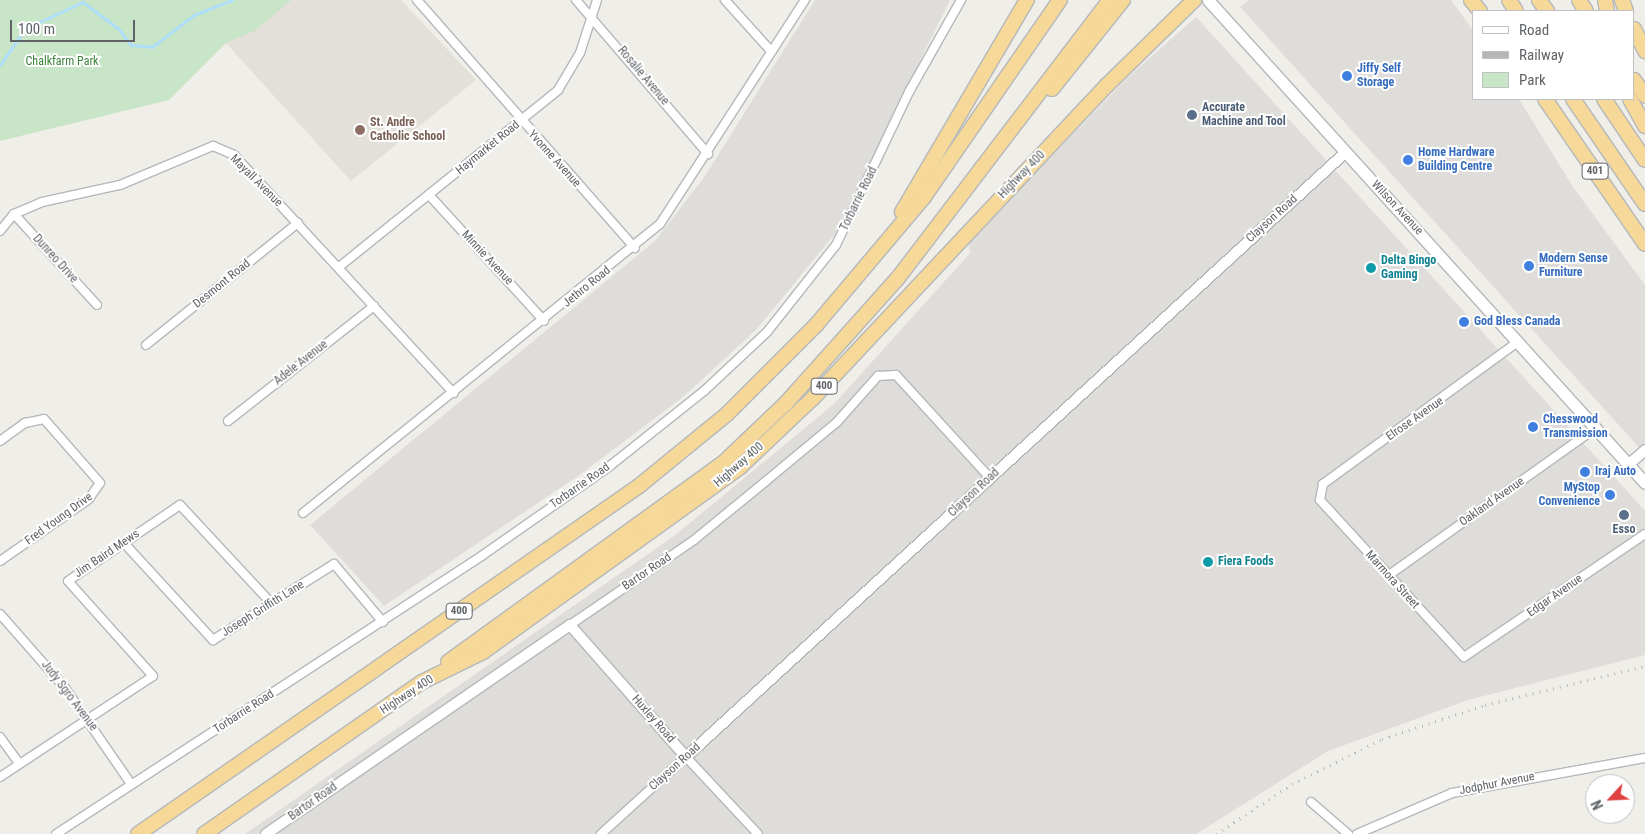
<!DOCTYPE html>
<style>
body{margin:0}
#map{position:relative;width:1645px;height:834px;overflow:hidden;background:#f0eee8;font-family:"Roboto Condensed",sans-serif}
div>[style]{position:absolute}
.industrial>*{inset:0;background:#dfddda}
.education>*{inset:0;background:#e3dfd9}
.green>*{inset:0;background:#c9e5c7}
.stream>*{height:2.5px;margin:-1.25px;padding:0 1.25px;transform-origin:1.25px;border-radius:1.25px;background:#afdef9}
.roads{filter:drop-shadow(1px 0 #b5b8bb) drop-shadow(-1px 0 #b5b8bb) drop-shadow(0 1px #b5b8bb) drop-shadow(0 -1px #b5b8bb)}
.minor>*{height:8px;margin:-4px;padding:0 4px;transform-origin:4px;border-radius:4px;background:#fff}
.tertiary>*{height:10px;margin:-5px;padding:0 5px;transform-origin:5px;border-radius:5px;background:#fff}
.secondary>*{height:11px;margin:-5.5px;padding:0 5.5px;transform-origin:5.5px;border-radius:5.5px;background:#fff}
.motorway>*{height:14px;margin:-7px;padding:0 7px;transform-origin:7px;border-radius:7px;background:#f6d899}
.rail>*{height:2.5px;margin-top:-1.25px;transform-origin:0;background:repeating-linear-gradient(90deg,#b5b6b7 0 1px,transparent 0 7px)}
.dots>*{width:14px;height:14px;translate:-50% -50%;box-sizing:border-box;border:2px solid #fff;border-radius:50%}
span{translate:-50% -50%;white-space:nowrap;text-align:center;line-height:1.15;-webkit-text-stroke:4px #fff;paint-order:stroke}
.shield-label span{padding:1px 4px;background:#fff;border:1px solid;border-radius:4px;-webkit-text-stroke-width:0}
.shield-label{font-size:11px;color:#5f6367;font-weight:700}
.park-label{font-size:12px;color:#3d823b}
.shop-label{font-size:12px;color:#366cbe;font-weight:700}
.left{translate:0 -50%;text-align:left}
.right{translate:-100% -50%;text-align:right}
.street-label{font-size:12px;color:#5f6367}
.service-label{font-size:12px;color:#4e5e75;font-weight:700}
.education-label{font-size:12px;color:#785e54;font-weight:700}
.culture-label{font-size:12px;color:#0d838f;font-weight:700}
.legend{position:absolute;left:1472px;top:10px;width:162px;height:90px;box-sizing:border-box;background:#fff;border:1px solid #bfc1c2;margin:0;padding:6px 9px;list-style:none;font-size:15px;color:#5f6367}
.legend li{display:flex;align-items:center;gap:10px;height:25px}
.legend b{width:25px;border:1px solid #bfc1c2}
.north{position:absolute;left:1585px;top:774px;width:50px;height:50px;box-sizing:border-box;background:#fff;border:1px solid #bfc1c2;border-radius:50%;rotate:245deg;font-size:14px;font-weight:700;line-height:20px;text-align:center;color:#5f6367}
.north::after{content:'';display:block;margin:auto;width:18px;height:22px;background:#de4140;clip-path:polygon(50% 0,100% 100%,50% 72%,0 100%)}
.scale{position:absolute;left:10px;top:20px;width:125px;height:22px;box-sizing:border-box;border:2px solid #5f6367;border-top:0;padding-left:6px;font-size:15px;line-height:18px;white-space:nowrap;color:#5f6367;-webkit-text-stroke:4px #fff;paint-order:stroke}
</style>
<div id="map">
<div class="industrial">
<div style="clip-path:polygon(815px 0,950px 0,834px 235px,756px 330px,683px 397px,581px 474px,384px 606px,310px 525px,655px 241px,705px 176px)"></div>
<div style="clip-path:polygon(1249px 0,1451px 0,1474px 32px,1474px 99px,1519px 99px,1573px 187px,1645px 285px,1645px 454px,1240px 7px)"></div>
<div style="clip-path:polygon(1196px 17px,1645px 511px,1645px 655px,1468px 700px,1328px 751px,1196px 834px,245px 834px,674px 536px,834px 404px,970px 253px,968px 243px,1127px 78px)"></div>
</div>
<div class="education">
<div style="clip-path:polygon(279px 0,401px 0,476px 80px,351px 181px,226px 43px)"></div>
</div>
<div class="green">
<div style="clip-path:polygon(0 0,291px 0,256px 30px,226px 43px,169px 100px,0 141px)"></div>
</div>
<div class="stream">
<div style="left:0;top:65px;width:44px;rotate:-55.2deg"></div>
<div style="left:25px;top:29px;width:64px;rotate:-25deg"></div>
<div style="left:83px;top:2px;width:45px;rotate:36.9deg"></div>
<div style="left:119px;top:29px;width:20px;rotate:53deg"></div>
<div style="left:131px;top:45px;width:21px;rotate:5deg"></div>
<div style="left:152px;top:47px;width:53px;rotate:-37.3deg"></div>
<div style="left:194px;top:15px;width:41px;rotate:-21.5deg"></div>
</div>
<div class="roads">
<div class="minor">
<div style="left:417px;top:0;width:330px;rotate:48.7deg"></div>
<div style="left:576px;top:0;width:203px;rotate:49.4deg"></div>
<div style="left:725px;top:0;width:69px;rotate:48deg"></div>
<div style="left:430px;top:196px;width:169px;rotate:47.6deg"></div>
<div style="left:14px;top:214px;width:123px;rotate:47.6deg"></div>
<div style="left:0;top:231px;width:22px;rotate:-51deg"></div>
<div style="left:14px;top:214px;width:30px;rotate:-23deg"></div>
<div style="left:42px;top:202px;width:80px;rotate:-12.3deg"></div>
<div style="left:120px;top:185px;width:101px;rotate:-22.8deg"></div>
<div style="left:213px;top:146px;width:23px;rotate:23deg"></div>
<div style="left:234px;top:155px;width:324px;rotate:47.3deg"></div>
<div style="left:339px;top:267px;width:282px;rotate:-38.9deg"></div>
<div style="left:558px;top:90px;width:43px;rotate:-59.3deg"></div>
<div style="left:580px;top:53px;width:56px;rotate:-72.2deg"></div>
<div style="left:1519px;top:341px;width:243px;rotate:143.9deg"></div>
<div style="left:1323px;top:484px;width:16px;rotate:101deg"></div>
<div style="left:1320px;top:500px;width:213px;rotate:47.5deg"></div>
<div style="left:1464px;top:657px;width:219px;rotate:-34.2deg"></div>
<div style="left:146px;top:345px;width:195px;rotate:-38.8deg"></div>
<div style="left:228px;top:421px;width:186px;rotate:-38.2deg"></div>
<div style="left:0;top:441px;width:31px;rotate:-36deg"></div>
<div style="left:25px;top:423px;width:19px;rotate:-12deg"></div>
<div style="left:44px;top:419px;width:85px;rotate:48.8deg"></div>
<div style="left:100px;top:483px;width:19px;rotate:125deg"></div>
<div style="left:89px;top:499px;width:108px;rotate:145.1deg"></div>
<div style="left:303px;top:513px;width:459px;rotate:-39deg"></div>
<div style="left:660px;top:224px;width:267px;rotate:-57.1deg"></div>
<div style="left:124px;top:543px;width:132px;rotate:47.5deg"></div>
<div style="left:213px;top:640px;width:143px;rotate:-32.1deg"></div>
<div style="left:334px;top:564px;width:76px;rotate:49.8deg"></div>
<div style="left:1389px;top:575px;width:254px;rotate:-35.4deg"></div>
<div style="left:0;top:614px;width:98px;rotate:48.7deg"></div>
<div style="left:65px;top:688px;width:116px;rotate:55.5deg"></div>
<div style="left:570px;top:625px;width:150px;rotate:-34.4deg"></div>
<div style="left:694px;top:540px;width:93px;rotate:-39.3deg"></div>
<div style="left:766px;top:481px;width:92px;rotate:-39.7deg"></div>
<div style="left:837px;top:422px;width:62px;rotate:-48.3deg"></div>
<div style="left:878px;top:376px;width:18px;rotate:-3deg"></div>
<div style="left:896px;top:375px;width:139px;rotate:47.6deg"></div>
<div style="left:0;top:737px;width:32px;rotate:54deg"></div>
<div style="left:0;top:777px;width:183px;rotate:-33.4deg"></div>
<div style="left:153px;top:676px;width:127px;rotate:-131.8deg"></div>
<div style="left:68px;top:581px;width:135px;rotate:-34.2deg"></div>
<div style="left:180px;top:505px;width:134px;rotate:47.1deg"></div>
<div style="left:1311px;top:802px;width:49px;rotate:40.9deg"></div>
<div style="left:56px;top:834px;width:510px;rotate:-33.16deg"></div>
<div style="left:483px;top:555px;width:155px;rotate:-35deg"></div>
<div style="left:610px;top:466px;width:120px;rotate:-38.6deg"></div>
<div style="left:704px;top:391px;width:86px;rotate:-43.1deg"></div>
<div style="left:767px;top:332px;width:111px;rotate:-51.6deg"></div>
<div style="left:836px;top:245px;width:170px;rotate:-64.5deg"></div>
<div style="left:909px;top:92px;width:106px;rotate:-60.5deg"></div>
<div style="left:601px;top:834px;width:115px;rotate:-42.2deg"></div>
<div style="left:686px;top:757px;width:105px;rotate:46.9deg"></div>
<div style="left:1357px;top:834px;width:103px;rotate:-23.3deg"></div>
<div style="left:1452px;top:793px;width:196px;rotate:-10.3deg"></div>
</div>
<div class="tertiary">
<div style="left:1628px;top:465px;width:23px;rotate:-41deg"></div>
<div style="left:266px;top:834px;width:369px;rotate:-34.5deg"></div>
<div style="left:570px;top:625px;width:176px;rotate:48.7deg"></div>
<div style="left:686px;top:757px;width:895px;rotate:-42.51deg"></div>
</div>
<div class="secondary">
<div style="left:1208px;top:0;width:651px;rotate:47.86deg"></div>
</div>
<div class="motorway">
<div style="left:1471px;top:0;width:14px;rotate:51deg"></div>
<div style="left:1509px;top:0;width:13px;rotate:58deg"></div>
<div style="left:1539px;top:0;width:14px;rotate:54deg"></div>
<div style="left:1579px;top:0;width:13px;rotate:58deg"></div>
<div style="left:1605px;top:0;width:11px;rotate:80deg"></div>
<div style="left:1622px;top:0;width:12px;rotate:70deg"></div>
<div style="left:1634px;top:29px;width:25px;rotate:63deg"></div>
<div style="left:1634px;top:80px;width:19px;rotate:55deg"></div>
<div style="left:1052px;top:89px;width:114px;rotate:-51.4deg"></div>
<div style="left:1545px;top:99px;width:176px;rotate:55.4deg"></div>
<div style="left:1573px;top:99px;width:127px;rotate:55.6deg"></div>
<div style="left:1604px;top:99px;width:73px;rotate:56.1deg"></div>
<div style="left:1630px;top:99px;width:31px;rotate:61deg"></div>
<div style="left:902px;top:212px;width:246px;rotate:-59.5deg"></div>
<div style="left:448px;top:662px;width:339px;rotate:-35.9deg"></div>
<div style="left:723px;top:463px;width:88px;rotate:-43.6deg"></div>
<div style="left:787px;top:402px;width:166px;rotate:-48.2deg"></div>
<div style="left:898px;top:278px;width:350px;rotate:-52.7deg"></div>
<div style="left:138px;top:834px;width:610px;rotate:-34.78deg"></div>
<div style="left:639px;top:486px;width:114px;rotate:-39.3deg"></div>
<div style="left:727px;top:414px;width:127px;rotate:-45deg"></div>
<div style="left:817px;top:324px;width:166px;rotate:-49.9deg"></div>
<div style="left:924px;top:197px;width:239px;rotate:-55.4deg"></div>
<div style="left:204px;top:834px;width:266px;rotate:-34.9deg"></div>
<div style="left:422px;top:682px;width:68px;rotate:-26.2deg"></div>
<div style="left:483px;top:652px;width:317px;rotate:-35.7deg"></div>
<div style="left:740px;top:467px;width:100px;rotate:-43.4deg"></div>
<div style="left:813px;top:398px;width:429px;rotate:-46.8deg"></div>
<div style="left:1107px;top:85px;width:122px;rotate:-44.3deg"></div>
</div>
</div>
<div class="rail">
<div style="left:1216px;top:834px;width:91px;rotate:-33.3deg"></div>
<div style="left:1292px;top:784px;width:101px;rotate:-26.6deg"></div>
<div style="left:1382px;top:739px;width:108px;rotate:-18.3deg"></div>
<div style="left:1485px;top:705px;width:165px;rotate:-13.7deg"></div>
</div>
<div class="dots">
<div style="left:1347px;top:76px;background:#3f7fe0"></div>
<div style="left:1192px;top:115px;background:#5c6f8a"></div>
<div style="left:360px;top:130px;background:#8d6e63"></div>
<div style="left:1408px;top:160px;background:#3f7fe0"></div>
<div style="left:1529px;top:266px;background:#3f7fe0"></div>
<div style="left:1371px;top:268px;background:#0f9aa8"></div>
<div style="left:1464px;top:322px;background:#3f7fe0"></div>
<div style="left:1533px;top:427px;background:#3f7fe0"></div>
<div style="left:1585px;top:472px;background:#3f7fe0"></div>
<div style="left:1610px;top:495px;background:#3f7fe0"></div>
<div style="left:1624px;top:515px;background:#5c6f8a"></div>
<div style="left:1208px;top:562px;background:#0f9aa8"></div>
</div>
<div class="shield-label">
<span style="left:1595px;top:171px">401</span>
<span style="left:824px;top:386px">400</span>
<span style="left:459px;top:611px">400</span>
</div>
<div class="park-label">
<span style="left:62px;top:62px">Chalkfarm Park</span>
</div>
<div class="shop-label">
<span class="left" style="left:1357px;top:76px">Jiffy Self<br>Storage</span>
<span class="left" style="left:1418px;top:160px">Home Hardware<br>Building Centre</span>
<span class="left" style="left:1539px;top:266px">Modern Sense<br>Furniture</span>
<span class="left" style="left:1474px;top:322px">God Bless Canada</span>
<span class="left" style="left:1543px;top:427px">Chesswood<br>Transmission</span>
<span class="left" style="left:1595px;top:472px">Iraj Auto</span>
<span class="right" style="left:1600px;top:495px">MyStop<br>Convenience</span>
</div>
<div class="street-label">
<span style="left:643px;top:76px;rotate:50deg">Rosalie Avenue</span>
<span style="left:488px;top:148px;rotate:-39deg">Haymarket Road</span>
<span style="left:554px;top:159px;rotate:48deg">Yvonne Avenue</span>
<span style="left:1022px;top:175px;rotate:-46deg">Highway 400</span>
<span style="left:256px;top:181px;rotate:45deg">Mayall Avenue</span>
<span style="left:859px;top:199px;rotate:-64deg">Torbarrie Road</span>
<span style="left:1397px;top:208px;rotate:47deg">Wilson Avenue</span>
<span style="left:1272px;top:219px;rotate:-42deg">Clayson Road</span>
<span style="left:487px;top:258px;rotate:47deg">Minnie Avenue</span>
<span style="left:55px;top:259px;rotate:48deg">Dunreo Drive</span>
<span style="left:222px;top:284px;rotate:-39deg">Desmont Road</span>
<span style="left:587px;top:287px;rotate:-39deg">Jethro Road</span>
<span style="left:301px;top:363px;rotate:-38deg">Adele Avenue</span>
<span style="left:1415px;top:419px;rotate:-35deg">Elrose Avenue</span>
<span style="left:739px;top:465px;rotate:-41deg">Highway 400</span>
<span style="left:580px;top:486px;rotate:-35deg">Torbarrie Road</span>
<span style="left:974px;top:493px;rotate:-43deg">Clayson Road</span>
<span style="left:1492px;top:502px;rotate:-35deg">Oakland Avenue</span>
<span style="left:59px;top:519px;rotate:-36deg">Fred Young Drive</span>
<span style="left:107px;top:554px;rotate:-34deg">Jim Baird Mews</span>
<span style="left:647px;top:572px;rotate:-34deg">Bartor Road</span>
<span style="left:1392px;top:580px;rotate:48deg">Marmora Street</span>
<span style="left:1555px;top:596px;rotate:-35deg">Edgar Avenue</span>
<span style="left:263px;top:609px;rotate:-32deg">Joseph Griffith Lane</span>
<span style="left:407px;top:695px;rotate:-33deg">Highway 400</span>
<span style="left:69px;top:696px;rotate:53deg">Judy Sgro Avenue</span>
<span style="left:244px;top:712px;rotate:-33deg">Torbarrie Road</span>
<span style="left:653px;top:719px;rotate:49deg">Huxley Road</span>
<span style="left:675px;top:767px;rotate:-42deg">Clayson Road</span>
<span style="left:1497px;top:784px;rotate:-11deg">Jodphur Avenue</span>
<span style="left:313px;top:802px;rotate:-35deg">Bartor Road</span>
</div>
<div class="service-label">
<span class="left" style="left:1202px;top:115px">Accurate<br>Machine and Tool</span>
<span style="left:1624px;top:530px">Esso</span>
</div>
<div class="education-label">
<span class="left" style="left:370px;top:130px">St. Andre<br>Catholic School</span>
</div>
<div class="culture-label">
<span class="left" style="left:1381px;top:268px">Delta Bingo<br>Gaming</span>
<span class="left" style="left:1218px;top:562px">Fiera Foods</span>
</div>
<ul class="legend">
<li><b style="height:6px;background:#fff"></b>Road</li>
<li><b style="height:6px;background:#b5b6b7"></b>Railway</li>
<li><b style="height:14px;background:#c9e5c7"></b>Park</li>
</ul>
<div class="north">N</div>
<div class="scale">100 m</div>
</div>
